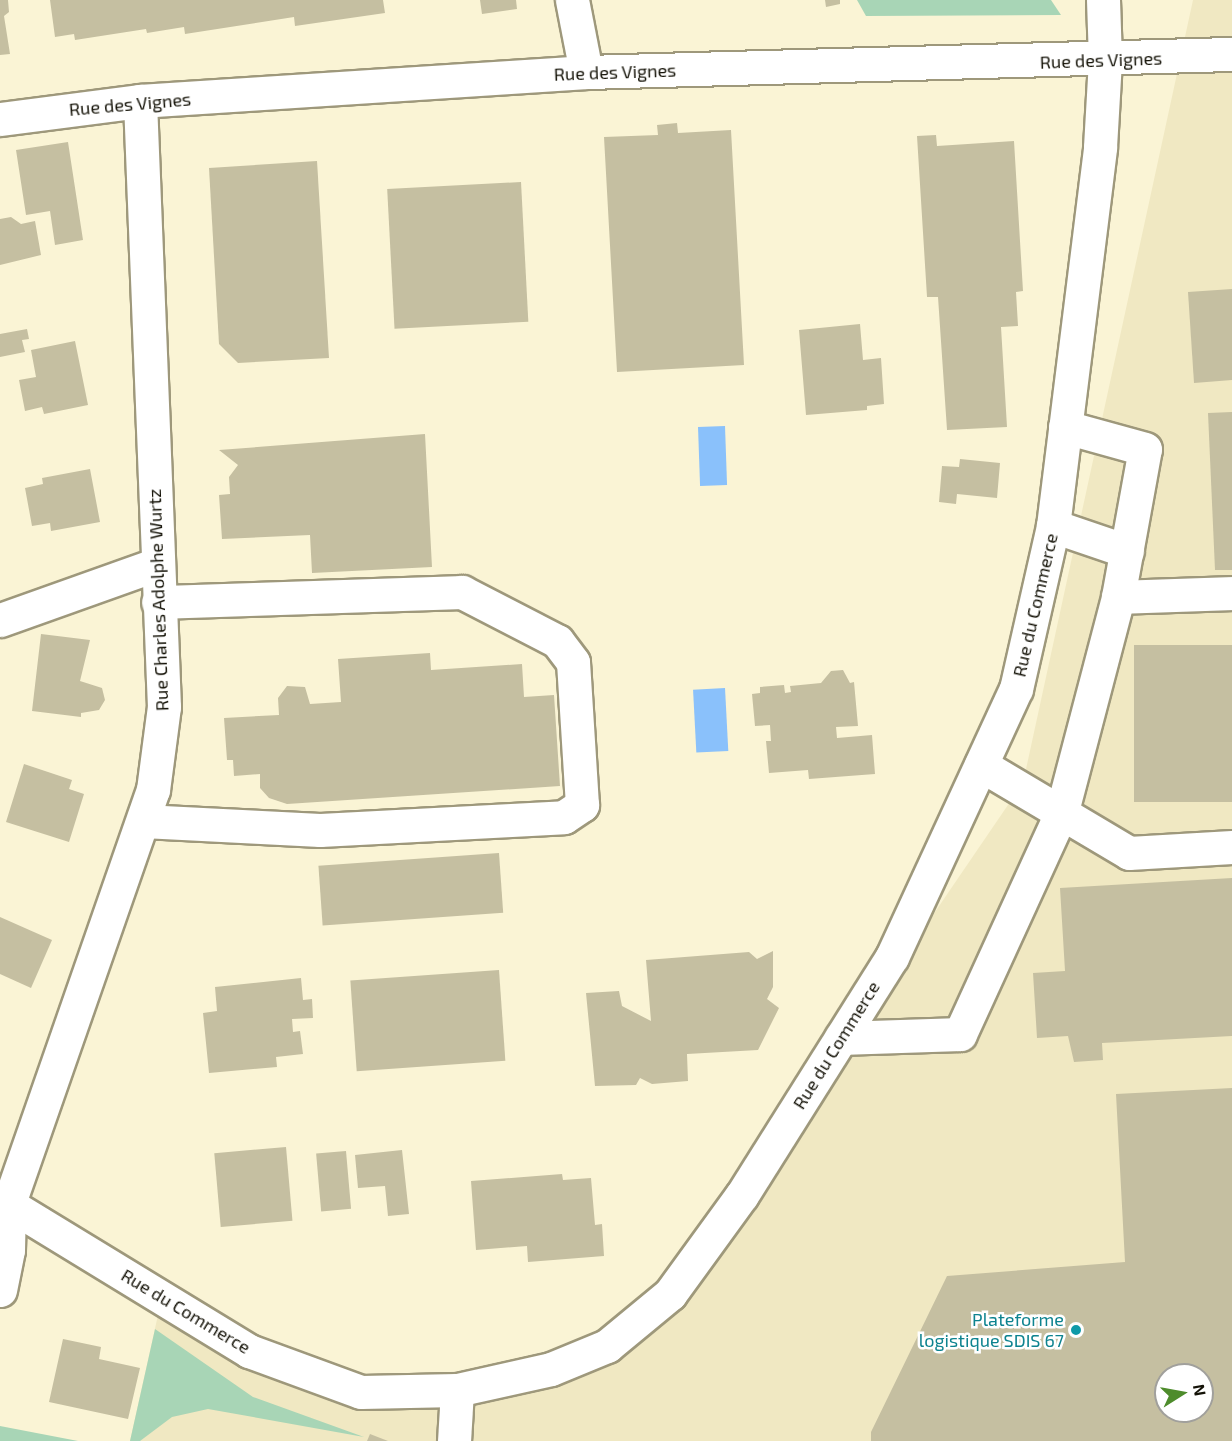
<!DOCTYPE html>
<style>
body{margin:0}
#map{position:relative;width:1232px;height:1441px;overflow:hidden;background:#faf4d5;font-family:"Exo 2",sans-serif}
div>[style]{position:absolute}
.built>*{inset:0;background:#f0e8c2}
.green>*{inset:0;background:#a8d5b6}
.water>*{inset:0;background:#8ac1fb;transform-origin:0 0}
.building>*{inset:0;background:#c5bfa1;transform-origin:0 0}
.roads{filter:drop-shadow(2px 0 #9e987b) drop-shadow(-2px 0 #9e987b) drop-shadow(0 2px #9e987b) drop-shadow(0 -2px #9e987b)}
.minor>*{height:33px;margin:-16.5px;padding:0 16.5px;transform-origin:16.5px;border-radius:16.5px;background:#fff}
.dots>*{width:16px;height:16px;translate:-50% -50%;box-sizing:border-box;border:3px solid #fff;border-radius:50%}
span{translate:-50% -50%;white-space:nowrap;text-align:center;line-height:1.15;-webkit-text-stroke:5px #fff;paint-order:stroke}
.street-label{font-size:18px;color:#141207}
.culture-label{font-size:18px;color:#0d838f}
.right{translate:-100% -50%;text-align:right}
.north{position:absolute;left:1154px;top:1363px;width:60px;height:60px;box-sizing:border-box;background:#fff;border:2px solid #a1a09c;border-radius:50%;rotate:79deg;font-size:16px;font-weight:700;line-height:24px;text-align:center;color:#141207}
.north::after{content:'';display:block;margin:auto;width:21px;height:27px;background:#4e8c2c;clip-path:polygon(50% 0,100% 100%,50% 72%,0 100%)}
</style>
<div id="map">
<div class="built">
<div style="clip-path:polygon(evenodd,1193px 0,1232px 0,1232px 1441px,130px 1441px,162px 1297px,362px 1392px,607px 1346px,742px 1195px,1023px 783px,1193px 0,1166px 1375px,1202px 1375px,1202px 1411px,1166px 1411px,1166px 1375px)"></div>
</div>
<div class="green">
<div style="clip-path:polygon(857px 0,1051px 0,1061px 15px,866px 16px)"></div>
<div style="clip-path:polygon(155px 1329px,253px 1397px,364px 1437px,208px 1409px,172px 1417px,140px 1441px,130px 1441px)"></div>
<div style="clip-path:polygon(0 1426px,78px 1441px,0 1441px)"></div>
</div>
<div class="water">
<div style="left:725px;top:426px;width:59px;height:27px;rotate:88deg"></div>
<div style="left:725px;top:688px;width:63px;height:32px;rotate:87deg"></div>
</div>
<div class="building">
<div style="clip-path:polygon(0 0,8px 0,9px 12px,4px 16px,10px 54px,0 55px)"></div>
<div style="clip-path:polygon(50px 0,383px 0,385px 13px,295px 26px,294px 17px,185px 34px,184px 27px,147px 33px,146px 29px,75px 40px,74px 34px,55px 37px)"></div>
<div style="clip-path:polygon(480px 0,516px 0,517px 9px,482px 14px)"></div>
<div style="clip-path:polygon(825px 0,840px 0,840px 4px,826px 7px)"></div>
<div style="clip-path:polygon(677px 123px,678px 133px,731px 130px,744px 365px,617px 372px,604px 137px,658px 135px,657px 125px)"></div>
<div style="clip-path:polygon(936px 135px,937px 146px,1014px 141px,1023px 291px,1016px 292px,1018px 326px,1001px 327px,1007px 427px,947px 430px,938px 297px,927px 297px,917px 136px)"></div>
<div style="clip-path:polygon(68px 142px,83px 240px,55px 245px,50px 211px,26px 215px,16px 150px)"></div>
<div style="clip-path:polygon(317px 161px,329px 358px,238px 363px,219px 344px,209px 168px)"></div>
<div style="left:521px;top:182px;width:140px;height:134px;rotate:87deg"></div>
<div style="clip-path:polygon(11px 217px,21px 224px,35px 221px,41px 255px,0 265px,0 219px)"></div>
<div style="clip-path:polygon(1232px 289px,1232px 380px,1194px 383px,1188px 292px)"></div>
<div style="clip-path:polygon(860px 324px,863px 360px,881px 358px,884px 404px,867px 406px,867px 410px,806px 415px,799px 330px)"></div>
<div style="clip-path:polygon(27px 329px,29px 339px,22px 340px,25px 352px,0 357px,0 334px)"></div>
<div style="clip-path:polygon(75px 341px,88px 405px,44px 414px,42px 407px,25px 411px,19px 380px,36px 377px,31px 350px)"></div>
<div style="clip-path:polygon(1232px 412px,1232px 570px,1215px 570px,1208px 413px)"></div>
<div style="clip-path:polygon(425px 434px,432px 567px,312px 573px,310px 535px,222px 539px,219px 495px,230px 494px,229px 477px,238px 465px,219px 450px)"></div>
<div style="clip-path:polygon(960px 459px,1000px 463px,997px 498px,957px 494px,956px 504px,939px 502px,942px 466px,959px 467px)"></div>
<div style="clip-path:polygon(90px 469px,100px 522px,51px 531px,50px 523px,32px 526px,25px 488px,43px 484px,42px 478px)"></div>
<div style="clip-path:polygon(41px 634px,90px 640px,80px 681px,102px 688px,105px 700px,99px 710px,81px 713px,81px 717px,32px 711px)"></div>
<div style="left:1232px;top:645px;width:157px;height:98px;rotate:90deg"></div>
<div style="clip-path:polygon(430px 653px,431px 670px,522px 664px,524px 697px,554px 695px,560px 786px,287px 804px,269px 798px,260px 788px,260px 774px,234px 776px,233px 760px,227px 760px,224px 718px,279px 715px,278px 698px,287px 686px,305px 687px,310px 704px,341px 702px,338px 659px)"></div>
<div style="clip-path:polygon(843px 670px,850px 683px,854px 682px,858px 726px,836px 727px,837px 738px,872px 735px,875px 774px,809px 779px,808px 770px,769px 773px,766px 741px,771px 741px,770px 725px,755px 726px,752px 694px,760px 693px,760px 687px,784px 685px,785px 693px,791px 692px,790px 686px,821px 683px,831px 671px)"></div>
<div style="clip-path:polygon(24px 764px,72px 780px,69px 789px,84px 794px,69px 842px,6px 822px)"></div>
<div style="left:499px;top:853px;width:60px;height:181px;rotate:86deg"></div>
<div style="clip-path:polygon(1232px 878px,1232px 1036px,1102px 1043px,1103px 1060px,1074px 1062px,1068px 1036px,1037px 1038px,1033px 973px,1065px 971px,1060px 888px)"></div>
<div style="clip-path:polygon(0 917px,52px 940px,31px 988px,0 974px)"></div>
<div style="clip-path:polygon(773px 951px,773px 987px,767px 999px,779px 1008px,758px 1050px,687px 1054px,688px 1081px,652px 1084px,640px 1078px,636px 1085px,595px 1086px,586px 993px,619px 991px,622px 1006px,651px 1021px,646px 960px,749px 952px,757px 959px)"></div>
<div style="left:499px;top:970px;width:91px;height:149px;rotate:86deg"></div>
<div style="clip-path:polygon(301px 978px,303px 1000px,312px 999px,313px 1018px,292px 1019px,293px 1032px,300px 1031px,303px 1054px,276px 1057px,277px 1067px,209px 1073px,203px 1013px,217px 1011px,215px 987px)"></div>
<div style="clip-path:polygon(evenodd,1232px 1088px,1232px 1441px,871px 1441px,871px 1432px,947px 1276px,1125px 1262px,1116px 1094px,1232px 1088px,1166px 1375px,1202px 1375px,1202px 1411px,1166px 1411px,1166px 1375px)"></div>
<div style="left:286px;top:1147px;width:74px;height:72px;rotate:85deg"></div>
<div style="clip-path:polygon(402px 1150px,409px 1214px,388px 1216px,385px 1186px,358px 1188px,355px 1155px)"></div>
<div style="left:346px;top:1151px;width:58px;height:30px;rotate:85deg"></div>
<div style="clip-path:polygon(562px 1174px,563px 1180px,591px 1178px,595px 1225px,602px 1224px,604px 1256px,528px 1262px,527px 1246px,476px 1250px,471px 1181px)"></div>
<div style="clip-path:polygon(63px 1339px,101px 1347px,99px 1359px,140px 1368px,128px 1419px,49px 1402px)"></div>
<div style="clip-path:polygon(370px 1434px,388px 1441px,367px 1441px)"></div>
</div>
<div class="roads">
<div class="minor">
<div style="left:572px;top:0;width:73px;rotate:79deg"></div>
<div style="left:0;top:119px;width:141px;rotate:-7.3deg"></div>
<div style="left:140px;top:101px;width:447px;rotate:-3.7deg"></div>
<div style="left:586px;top:72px;width:646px;rotate:-1.6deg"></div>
<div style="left:1053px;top:526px;width:78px;rotate:18.7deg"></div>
<div style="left:1118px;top:597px;width:114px;rotate:-2deg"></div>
<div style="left:0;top:620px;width:167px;rotate:-19.6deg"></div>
<div style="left:981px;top:765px;width:172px;rotate:30.7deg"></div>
<div style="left:1129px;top:853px;width:103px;rotate:-3.3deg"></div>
<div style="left:143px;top:821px;width:177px;rotate:2.9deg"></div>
<div style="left:320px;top:830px;width:244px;rotate:-3deg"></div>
<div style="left:564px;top:817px;width:22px;rotate:-34deg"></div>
<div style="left:582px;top:805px;width:143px;rotate:-93.6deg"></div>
<div style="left:573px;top:662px;width:26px;rotate:-127deg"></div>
<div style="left:557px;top:641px;width:107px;rotate:-152.7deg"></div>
<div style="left:462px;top:592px;width:304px;rotate:178.1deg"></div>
<div style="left:841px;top:1038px;width:119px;rotate:-1.9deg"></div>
<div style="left:960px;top:1034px;width:245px;rotate:-65.4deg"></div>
<div style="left:1062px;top:811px;width:221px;rotate:-75.3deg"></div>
<div style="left:1118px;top:597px;width:150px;rotate:-79.7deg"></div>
<div style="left:1145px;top:449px;width:83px;rotate:-164.6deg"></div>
<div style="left:0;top:1199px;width:292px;rotate:31.4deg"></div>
<div style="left:249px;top:1351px;width:119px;rotate:20.1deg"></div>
<div style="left:361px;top:1392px;width:96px;rotate:-1.2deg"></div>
<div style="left:457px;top:1390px;width:96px;rotate:-12.6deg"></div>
<div style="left:551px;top:1369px;width:61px;rotate:-22.3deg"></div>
<div style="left:607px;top:1346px;width:82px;rotate:-39.5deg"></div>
<div style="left:670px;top:1294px;width:122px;rotate:-54deg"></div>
<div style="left:742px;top:1195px;width:281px;rotate:-57.8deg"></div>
<div style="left:892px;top:957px;width:295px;rotate:-65.2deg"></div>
<div style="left:1016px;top:689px;width:167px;rotate:-77.2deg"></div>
<div style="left:1053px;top:526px;width:382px;rotate:-82.9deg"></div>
<div style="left:1100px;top:147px;width:87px;rotate:-86.7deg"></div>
<div style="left:1105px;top:60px;width:60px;rotate:-91.9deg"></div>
<div style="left:0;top:1290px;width:41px;rotate:-78.7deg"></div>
<div style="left:8px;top:1250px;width:47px;rotate:-88.8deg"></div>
<div style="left:9px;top:1203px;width:437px;rotate:-70.8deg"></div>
<div style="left:153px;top:790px;width:84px;rotate:-82.5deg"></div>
<div style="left:164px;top:707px;width:606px;rotate:-92.27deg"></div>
<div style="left:454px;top:1441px;width:51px;rotate:-86.6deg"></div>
</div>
</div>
<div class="dots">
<div style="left:1076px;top:1330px;background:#0f9aa8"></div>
</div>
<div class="street-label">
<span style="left:1101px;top:60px;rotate:-2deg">Rue des Vignes</span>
<span style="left:615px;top:72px;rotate:-2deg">Rue des Vignes</span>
<span style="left:130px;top:104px;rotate:-5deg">Rue des Vignes</span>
<span style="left:158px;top:600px;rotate:-92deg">Rue Charles Adolphe Wurtz</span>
<span style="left:1035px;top:605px;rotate:-77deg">Rue du Commerce</span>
<span style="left:836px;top:1045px;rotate:-58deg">Rue du Commerce</span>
<span style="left:186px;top:1311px;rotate:31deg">Rue du Commerce</span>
</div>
<div class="culture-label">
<span class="right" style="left:1064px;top:1330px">Plateforme<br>logistique SDIS 67</span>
</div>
<div class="north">N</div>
</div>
